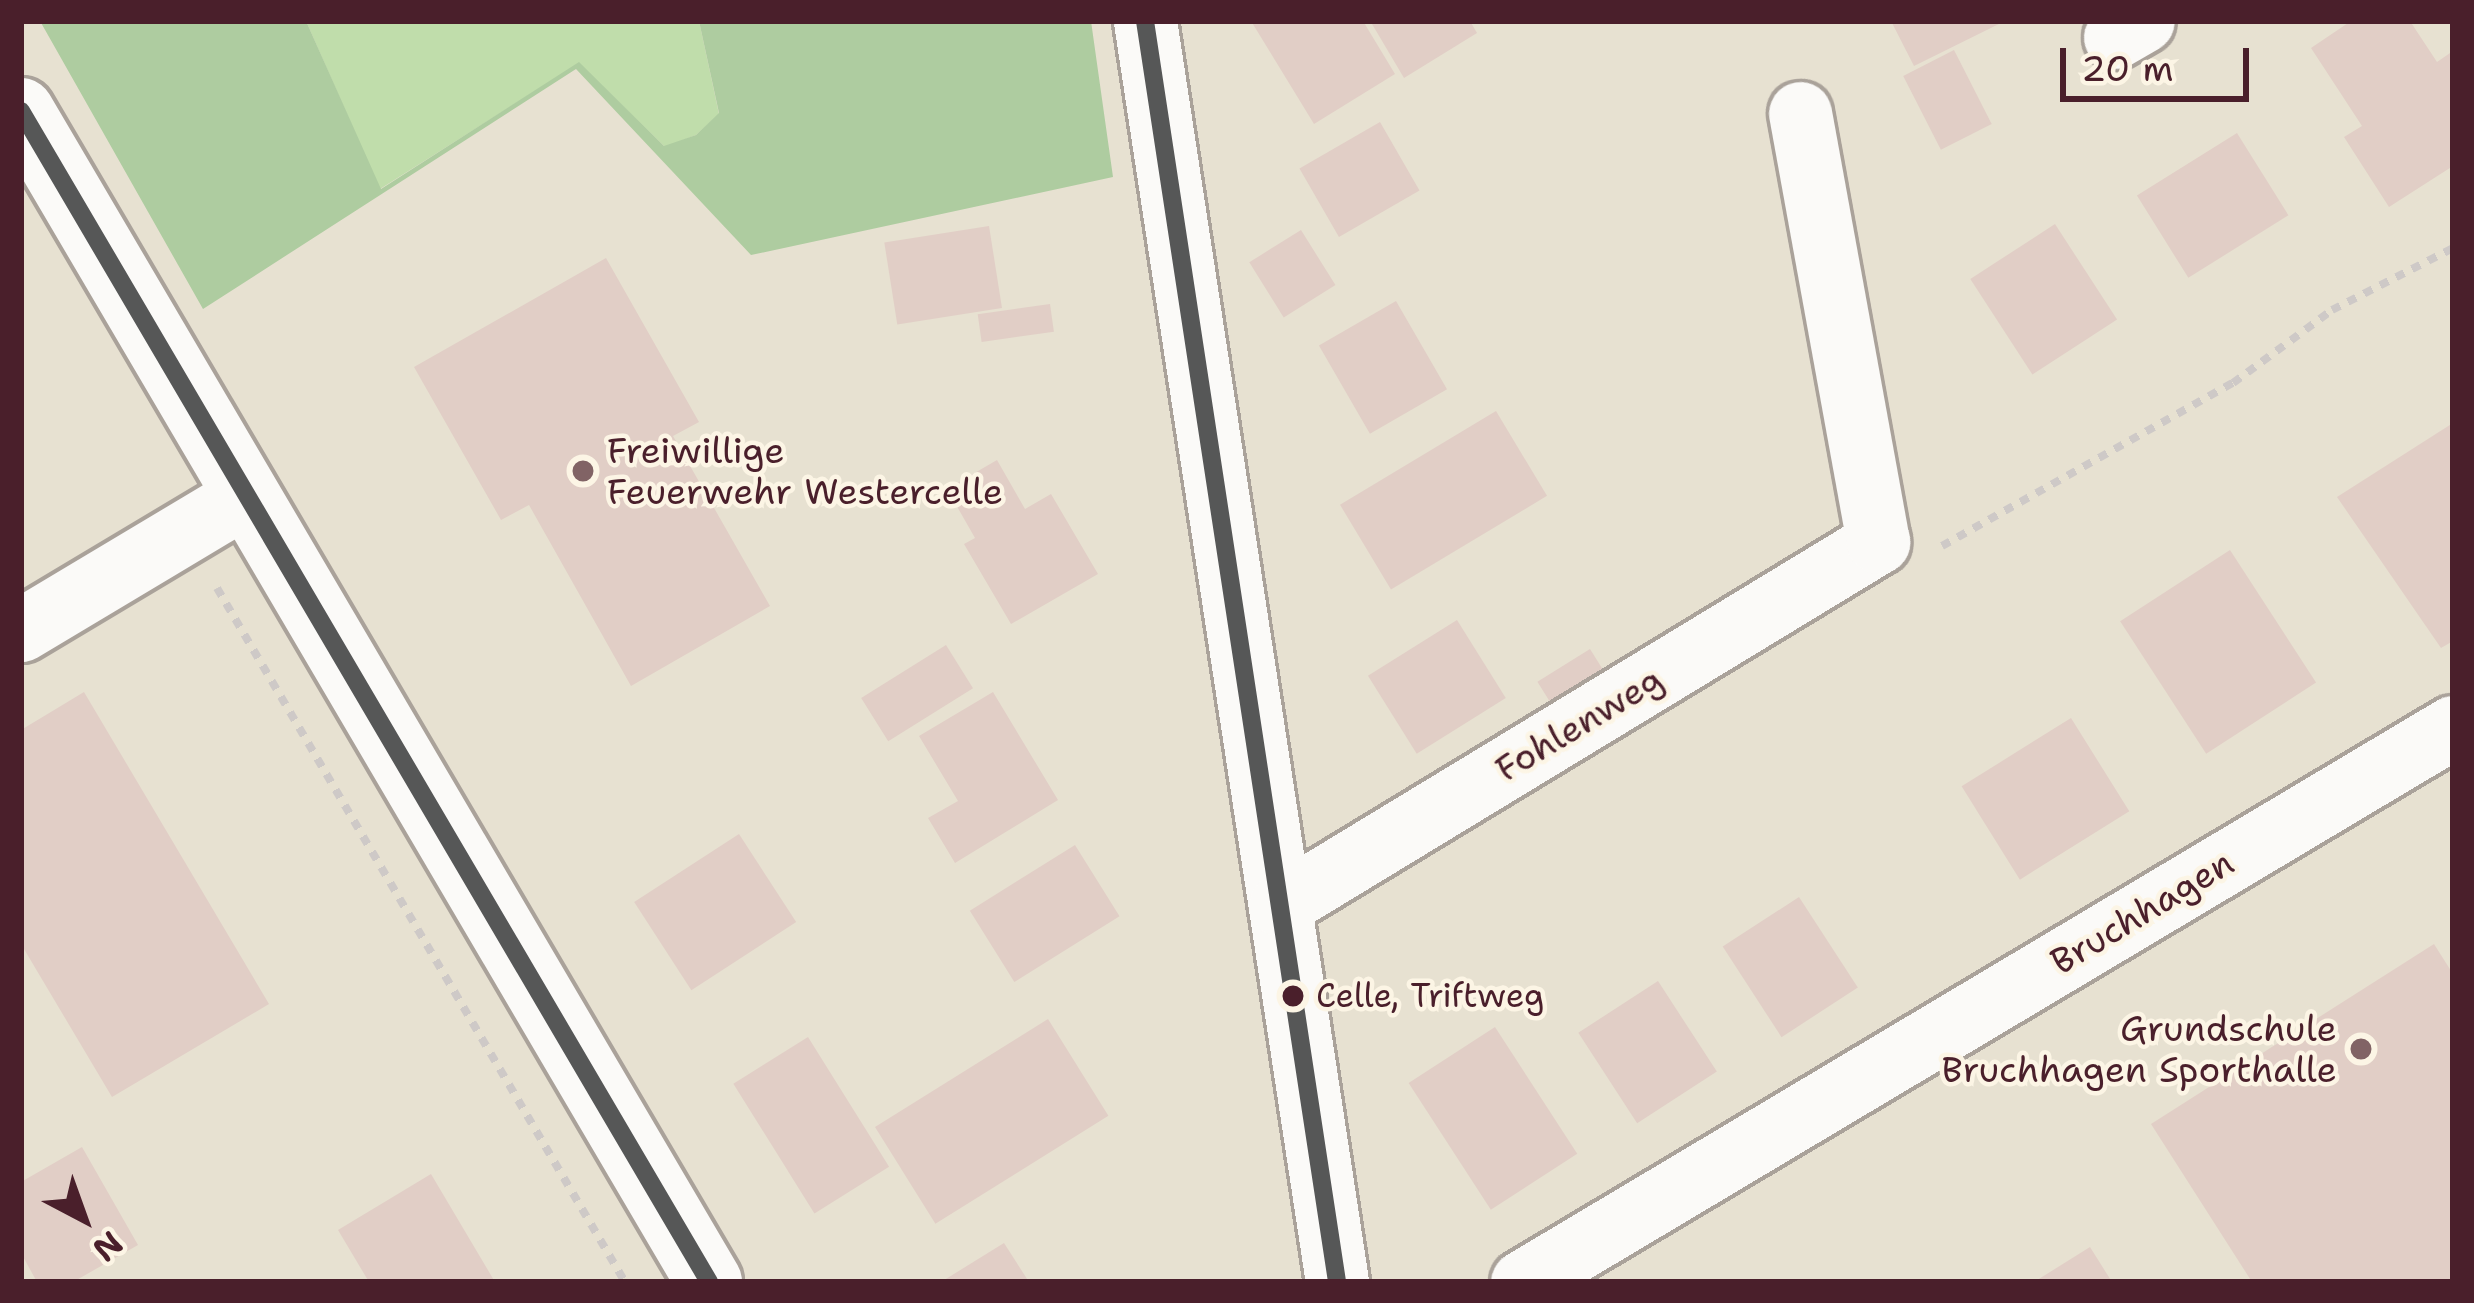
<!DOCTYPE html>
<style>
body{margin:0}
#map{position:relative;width:2474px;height:1303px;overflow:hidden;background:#e7e1d1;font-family:"Shantell Sans",sans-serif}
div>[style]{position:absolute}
.green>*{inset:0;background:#c0ddab}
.forest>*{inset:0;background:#aecca0}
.building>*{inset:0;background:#e1cec6;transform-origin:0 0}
.path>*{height:8px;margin-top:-4px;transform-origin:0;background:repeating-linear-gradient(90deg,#cec9c7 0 9px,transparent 0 18px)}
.roads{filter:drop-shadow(3px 0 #aaa29a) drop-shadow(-3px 0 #aaa29a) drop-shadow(0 3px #aaa29a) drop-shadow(0 -3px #aaa29a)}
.minor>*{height:63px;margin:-31.5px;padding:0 31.5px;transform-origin:31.5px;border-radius:31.5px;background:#fbfaf8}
.major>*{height:66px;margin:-33px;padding:0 33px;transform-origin:33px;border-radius:33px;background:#fbfaf8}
.bus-1>*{height:18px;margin:-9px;padding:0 9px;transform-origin:9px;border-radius:9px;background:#565757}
.dots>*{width:33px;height:33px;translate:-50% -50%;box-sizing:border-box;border:6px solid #fcf5e5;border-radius:50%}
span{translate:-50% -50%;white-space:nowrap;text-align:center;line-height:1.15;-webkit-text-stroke:9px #fcf5e5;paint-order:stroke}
.bus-label{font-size:33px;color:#4a1f2b}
.left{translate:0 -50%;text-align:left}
.poi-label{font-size:36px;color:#4a1f2b}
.right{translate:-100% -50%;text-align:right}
.street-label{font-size:36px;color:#4a1f2b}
.frame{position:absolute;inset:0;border:24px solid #4a1f2b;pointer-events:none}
.north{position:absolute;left:24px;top:1159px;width:120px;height:120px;-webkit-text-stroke:9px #fcf5e5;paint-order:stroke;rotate:139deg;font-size:33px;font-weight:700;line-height:48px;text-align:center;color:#4a1f2b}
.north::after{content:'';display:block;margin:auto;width:42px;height:54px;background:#4a1f2b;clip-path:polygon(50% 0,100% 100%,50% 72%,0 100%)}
.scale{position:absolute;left:2060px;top:48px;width:189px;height:54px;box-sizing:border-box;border:6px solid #4a1f2b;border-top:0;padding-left:15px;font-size:36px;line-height:42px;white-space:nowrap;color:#4a1f2b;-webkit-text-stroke:9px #fcf5e5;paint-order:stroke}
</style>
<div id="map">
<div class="green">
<div style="clip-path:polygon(306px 21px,699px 21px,719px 114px,696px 135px,665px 147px,579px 63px,380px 189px)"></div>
</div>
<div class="forest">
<div style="clip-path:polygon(40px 21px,306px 21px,381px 189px,579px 62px,664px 146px,696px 135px,719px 113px,699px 21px,1091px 21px,1113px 177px,751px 255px,576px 69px,203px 309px)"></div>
</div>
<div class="building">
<div style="clip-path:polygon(1251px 21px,1363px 21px,1395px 74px,1314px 124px)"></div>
<div style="clip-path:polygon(1470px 21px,1477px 33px,1404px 78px,1372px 24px)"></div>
<div style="clip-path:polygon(1891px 21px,2005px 21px,1914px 66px)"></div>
<div style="clip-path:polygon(2351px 21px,2410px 21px,2437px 62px,2453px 51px,2453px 166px,2389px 207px,2344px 137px,2362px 126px,2311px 48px)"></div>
<div style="left:1954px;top:50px;width:83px;height:57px;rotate:63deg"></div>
<div style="left:1380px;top:122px;width:79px;height:93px;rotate:60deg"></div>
<div style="left:2237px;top:133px;width:97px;height:118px;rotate:58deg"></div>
<div style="left:2055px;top:224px;width:114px;height:101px;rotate:57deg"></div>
<div style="left:989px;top:226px;width:83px;height:106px;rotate:81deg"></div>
<div style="left:1301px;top:230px;width:65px;height:61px;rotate:58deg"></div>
<div style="clip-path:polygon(606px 258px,699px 422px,673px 436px,770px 606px,631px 686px,529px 505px,501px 520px,414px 367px)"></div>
<div style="left:1396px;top:301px;width:102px;height:89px;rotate:60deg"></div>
<div style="left:1050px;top:304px;width:28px;height:73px;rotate:82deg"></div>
<div style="left:1496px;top:411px;width:99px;height:182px;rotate:59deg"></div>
<div style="clip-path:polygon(2453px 423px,2453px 641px,2441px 648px,2337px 497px)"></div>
<div style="clip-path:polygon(997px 460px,1025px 509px,1051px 494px,1098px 574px,1011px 624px,964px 544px,975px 538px,947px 489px)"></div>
<div style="left:2230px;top:550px;width:158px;height:131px;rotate:57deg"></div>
<div style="left:1457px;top:620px;width:92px;height:105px;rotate:58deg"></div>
<div style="left:946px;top:645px;width:51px;height:100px;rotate:58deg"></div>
<div style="left:1590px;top:649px;width:41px;height:62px;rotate:58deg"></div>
<div style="clip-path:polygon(84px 692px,269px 1004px,112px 1097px,21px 944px,21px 730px)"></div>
<div style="clip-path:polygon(993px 692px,1058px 800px,955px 863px,928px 818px,958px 801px,919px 736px)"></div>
<div style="left:2071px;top:718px;width:110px;height:129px;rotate:58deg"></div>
<div style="left:739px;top:834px;width:105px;height:125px;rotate:57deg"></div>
<div style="left:1075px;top:845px;width:84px;height:124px;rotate:58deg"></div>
<div style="left:1799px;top:897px;width:108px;height:91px;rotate:57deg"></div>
<div style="clip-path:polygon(2434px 944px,2453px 974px,2453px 1282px,2252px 1282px,2151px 1124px)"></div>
<div style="left:1658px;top:981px;width:108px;height:95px;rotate:57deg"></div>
<div style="left:1048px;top:1019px;width:114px;height:204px;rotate:58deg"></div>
<div style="left:1495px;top:1027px;width:151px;height:103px;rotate:57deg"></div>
<div style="left:808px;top:1037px;width:153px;height:88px;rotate:58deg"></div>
<div style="clip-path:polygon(82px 1147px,138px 1245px,73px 1282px,37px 1282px,21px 1253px,21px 1182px)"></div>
<div style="clip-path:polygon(431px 1174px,495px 1282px,369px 1282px,338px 1230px)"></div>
<div style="clip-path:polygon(1004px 1243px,1029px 1282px,941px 1282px)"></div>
<div style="clip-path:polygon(2090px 1247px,2112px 1282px,2034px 1282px)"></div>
</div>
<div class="path">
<div style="left:1942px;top:546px;width:334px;rotate:-29.3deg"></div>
<div style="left:2233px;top:383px;width:123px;rotate:-36.4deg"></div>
<div style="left:2332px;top:310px;width:136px;rotate:-27.1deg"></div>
<div style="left:217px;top:588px;width:805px;rotate:59.55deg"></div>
</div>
<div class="roads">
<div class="minor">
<div style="left:1145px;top:21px;width:1276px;rotate:81.34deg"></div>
<div style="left:2115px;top:37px;width:32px;rotate:-30deg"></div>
<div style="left:21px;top:630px;width:261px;rotate:-30.9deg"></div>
<div style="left:1280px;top:905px;width:700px;rotate:-31.26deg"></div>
<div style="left:1878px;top:542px;width:436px;rotate:-100.3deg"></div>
<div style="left:1522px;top:1282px;width:1084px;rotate:-30.8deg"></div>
</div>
<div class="major">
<div style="left:21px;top:111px;width:1358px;rotate:59.56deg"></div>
</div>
</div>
<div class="bus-1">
<div style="left:1145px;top:21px;width:1276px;rotate:81.34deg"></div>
<div style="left:21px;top:111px;width:1358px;rotate:59.56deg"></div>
</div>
<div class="dots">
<div style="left:583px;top:471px;background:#816365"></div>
<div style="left:1293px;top:996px;background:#4a1f2b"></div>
<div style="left:2361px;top:1049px;background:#816365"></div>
</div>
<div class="bus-label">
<span class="left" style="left:1316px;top:996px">Celle, Triftweg</span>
</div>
<div class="poi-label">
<span class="left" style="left:607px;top:471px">Freiwillige<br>Feuerwehr Westercelle</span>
<span class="right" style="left:2337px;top:1049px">Grundschule<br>Bruchhagen Sporthalle</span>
</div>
<div class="street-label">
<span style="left:1579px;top:724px;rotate:-31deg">Fohlenweg</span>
<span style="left:2142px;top:912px;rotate:-31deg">Bruchhagen</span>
</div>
<div class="frame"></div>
<div class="north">N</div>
<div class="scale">20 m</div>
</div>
